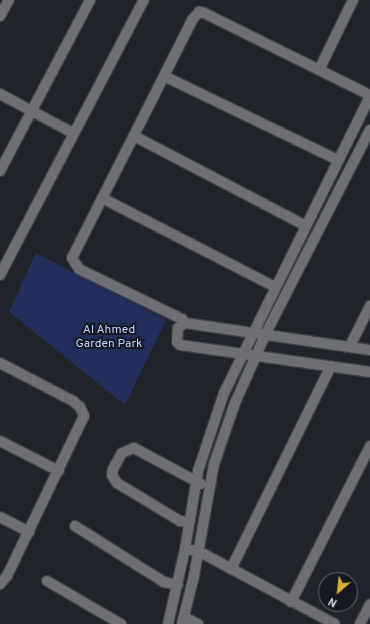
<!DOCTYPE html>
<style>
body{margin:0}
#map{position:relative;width:370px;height:624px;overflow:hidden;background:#20232a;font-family:Overpass,sans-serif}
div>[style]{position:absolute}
.green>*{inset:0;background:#222f5c}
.roads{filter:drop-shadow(1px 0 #3d4047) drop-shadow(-1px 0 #3d4047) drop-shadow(0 1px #3d4047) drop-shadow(0 -1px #3d4047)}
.minor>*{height:10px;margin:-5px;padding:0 5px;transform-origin:5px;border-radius:5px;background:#6e6f73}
span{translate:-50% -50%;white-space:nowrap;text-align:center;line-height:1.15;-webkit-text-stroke:4px #161921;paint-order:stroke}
.park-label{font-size:12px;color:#c3d3fe}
.north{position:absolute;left:318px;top:572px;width:40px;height:40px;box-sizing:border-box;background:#161921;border:1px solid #63656d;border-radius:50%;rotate:208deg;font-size:11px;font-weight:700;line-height:16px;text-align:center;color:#d6d8de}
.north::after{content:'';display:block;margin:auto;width:14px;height:18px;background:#dcb233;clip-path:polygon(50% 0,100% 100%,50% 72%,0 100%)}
</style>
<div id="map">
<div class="green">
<div style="clip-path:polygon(36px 253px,166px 320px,125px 405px,9px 312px)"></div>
</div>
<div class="roads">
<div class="minor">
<div style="left:0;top:16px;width:18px;rotate:-61deg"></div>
<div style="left:319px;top:70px;width:78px;rotate:-64.1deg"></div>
<div style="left:164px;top:76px;width:193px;rotate:25.8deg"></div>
<div style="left:0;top:94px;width:83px;rotate:28.1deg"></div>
<div style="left:134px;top:136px;width:194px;rotate:27.6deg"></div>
<div style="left:0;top:171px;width:193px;rotate:-62.2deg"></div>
<div style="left:102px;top:198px;width:195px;rotate:27.2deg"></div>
<div style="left:0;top:275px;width:310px;rotate:-62.4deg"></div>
<div style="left:185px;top:323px;width:5px;rotate:-127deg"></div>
<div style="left:182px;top:319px;width:114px;rotate:-154.1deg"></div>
<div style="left:79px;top:269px;width:13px;rotate:-122deg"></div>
<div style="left:72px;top:258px;width:267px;rotate:-63.2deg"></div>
<div style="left:192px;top:20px;width:11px;rotate:-49deg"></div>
<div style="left:199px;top:12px;width:5px;rotate:11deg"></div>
<div style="left:204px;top:13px;width:185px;rotate:26.3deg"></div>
<div style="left:350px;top:346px;width:45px;rotate:-63.4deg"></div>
<div style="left:370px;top:350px;width:187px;rotate:-171.7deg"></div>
<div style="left:185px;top:323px;width:9px;rotate:144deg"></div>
<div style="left:178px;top:328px;width:14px;rotate:94deg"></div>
<div style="left:177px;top:342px;width:4px;rotate:45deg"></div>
<div style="left:180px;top:345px;width:192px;rotate:8.1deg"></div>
<div style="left:0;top:363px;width:82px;rotate:27.5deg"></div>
<div style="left:73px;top:401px;width:9px;rotate:41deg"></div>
<div style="left:80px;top:407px;width:10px;rotate:66deg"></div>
<div style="left:84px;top:416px;width:178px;rotate:115.7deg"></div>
<div style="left:7px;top:576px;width:11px;rotate:131deg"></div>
<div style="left:0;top:441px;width:66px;rotate:27deg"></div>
<div style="left:0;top:517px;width:33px;rotate:27deg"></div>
<div style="left:189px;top:522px;width:9px;rotate:-174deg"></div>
<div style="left:180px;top:521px;width:74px;rotate:-148.9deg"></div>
<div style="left:117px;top:483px;width:9px;rotate:-122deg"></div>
<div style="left:112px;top:475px;width:6px;rotate:-81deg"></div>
<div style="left:113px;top:469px;width:18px;rotate:-61deg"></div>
<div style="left:122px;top:453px;width:13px;rotate:-23deg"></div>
<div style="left:134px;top:448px;width:76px;rotate:28.2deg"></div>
<div style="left:75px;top:526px;width:105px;rotate:32.2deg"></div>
<div style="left:164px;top:582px;width:14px;rotate:12deg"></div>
<div style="left:191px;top:550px;width:7px;rotate:8deg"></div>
<div style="left:198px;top:551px;width:155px;rotate:28.1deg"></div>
<div style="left:231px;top:569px;width:226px;rotate:-63.8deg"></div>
<div style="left:47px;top:581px;width:86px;rotate:30.2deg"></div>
<div style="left:291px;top:602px;width:175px;rotate:-63.1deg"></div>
<div style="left:184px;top:617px;width:16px;rotate:27deg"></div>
<div style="left:168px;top:624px;width:77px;rotate:-77.2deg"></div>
<div style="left:185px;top:549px;width:79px;rotate:-80.5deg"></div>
<div style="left:198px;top:471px;width:82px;rotate:-71.6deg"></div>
<div style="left:224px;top:393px;width:331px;rotate:-63.8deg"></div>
<div style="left:182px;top:624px;width:49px;rotate:-76deg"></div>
<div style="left:194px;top:576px;width:114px;rotate:-79.9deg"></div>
<div style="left:214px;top:464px;width:65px;rotate:-71deg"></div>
<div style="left:235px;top:403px;width:77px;rotate:-66.1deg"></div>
<div style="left:266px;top:333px;width:228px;rotate:-62.9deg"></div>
<div style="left:360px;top:624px;width:22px;rotate:-63deg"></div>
</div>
</div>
<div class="park-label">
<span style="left:109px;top:338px">Al Ahmed<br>Garden Park</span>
</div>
<div class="north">N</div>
</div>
